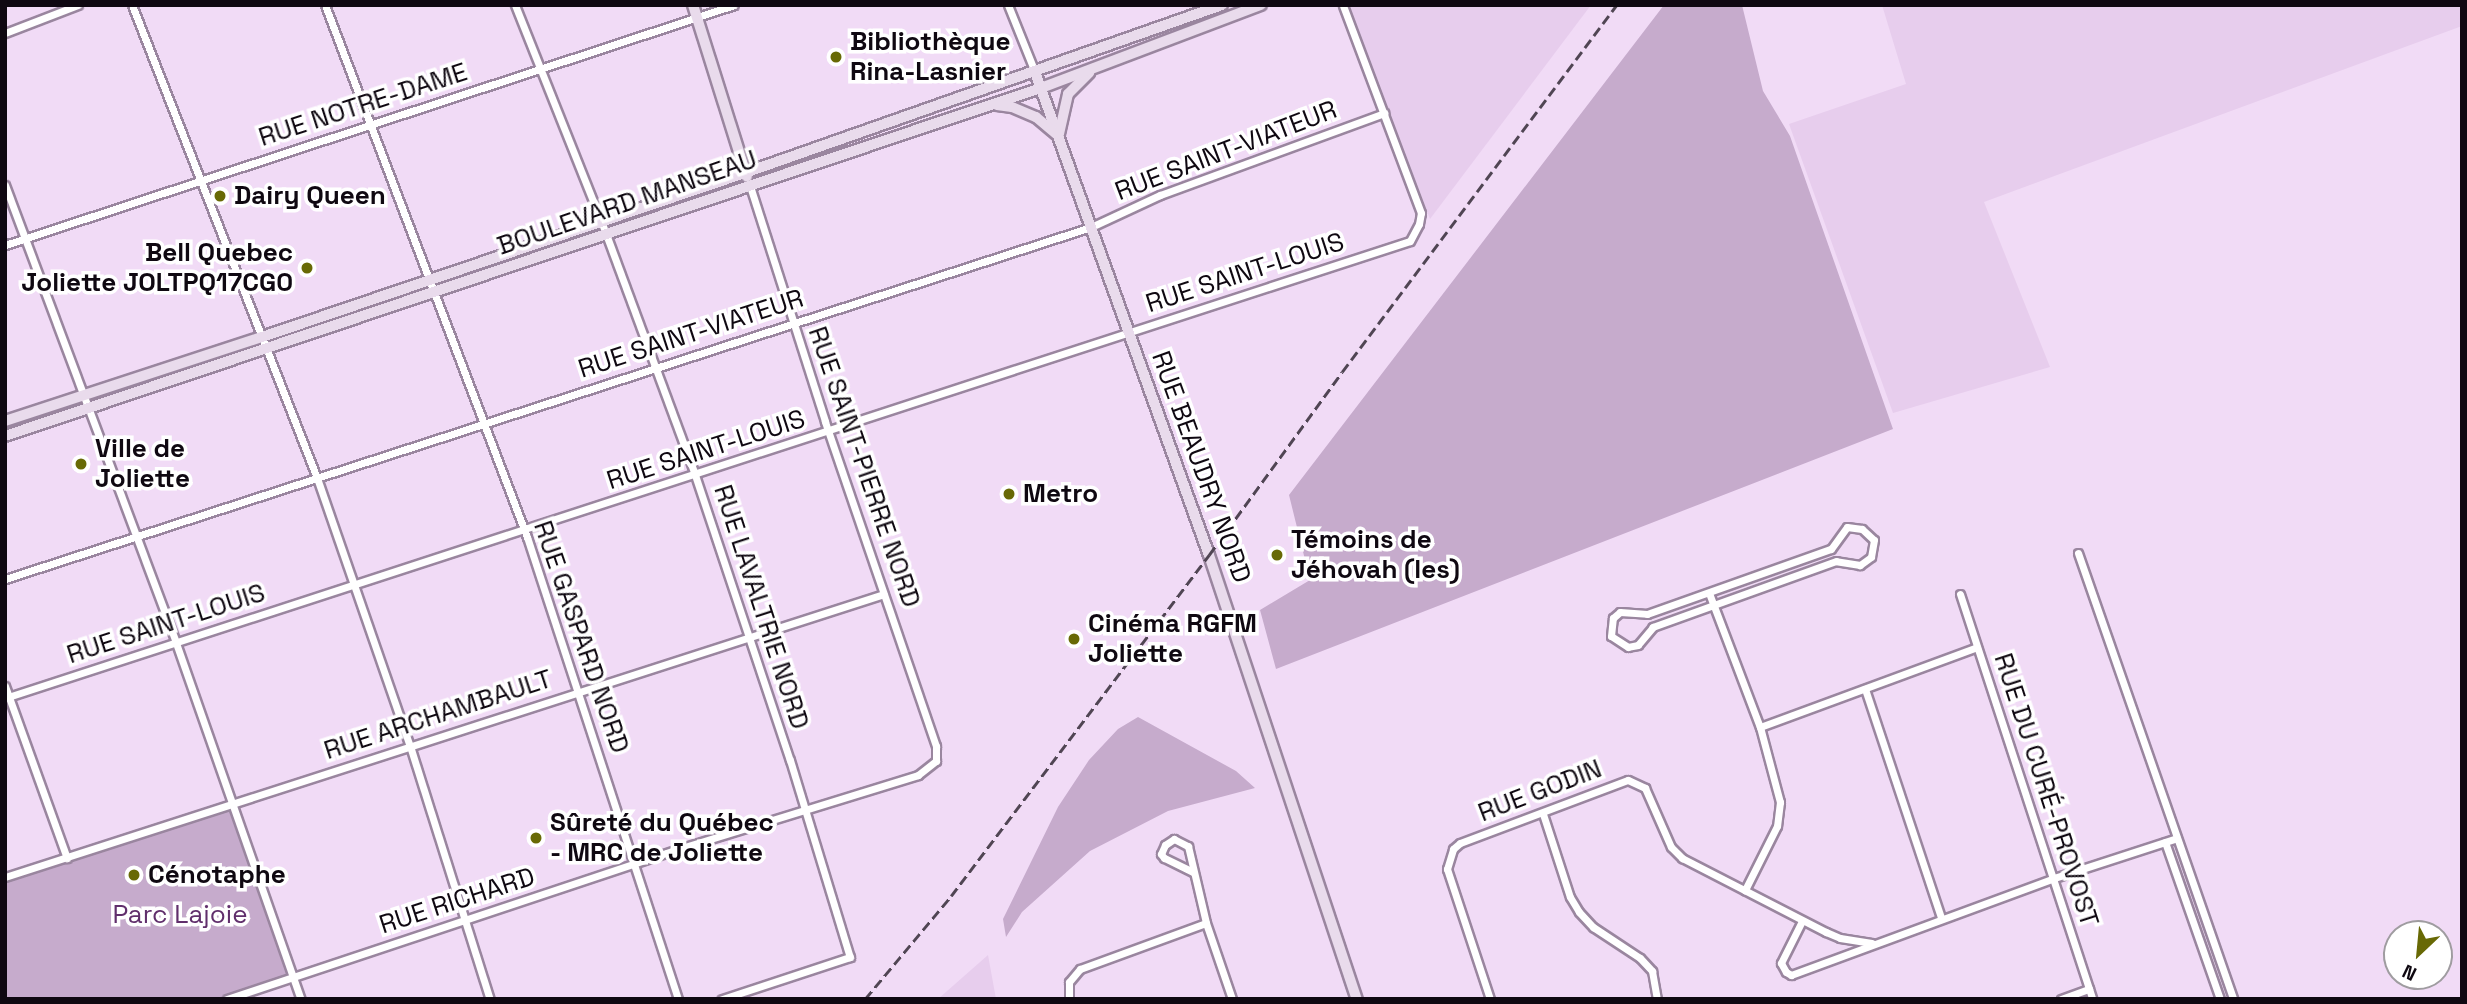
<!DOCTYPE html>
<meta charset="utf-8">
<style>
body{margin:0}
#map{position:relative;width:2467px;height:1004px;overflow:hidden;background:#f1dbf6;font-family:"Space Grotesk",sans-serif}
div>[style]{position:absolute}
.built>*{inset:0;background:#e7cded}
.green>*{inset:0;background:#c6abcc}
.roads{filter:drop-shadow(2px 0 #9a869f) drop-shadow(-2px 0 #9a869f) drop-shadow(0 2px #9a869f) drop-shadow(0 -2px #9a869f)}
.street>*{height:7px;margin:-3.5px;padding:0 3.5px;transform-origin:3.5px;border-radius:3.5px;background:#fff}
.secondary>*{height:10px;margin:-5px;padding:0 5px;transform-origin:5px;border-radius:5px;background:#e9dbec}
.rail>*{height:2.5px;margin-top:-1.25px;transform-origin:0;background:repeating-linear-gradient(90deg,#504553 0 10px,transparent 0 15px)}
.dots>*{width:19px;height:19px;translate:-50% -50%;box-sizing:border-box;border:4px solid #fff;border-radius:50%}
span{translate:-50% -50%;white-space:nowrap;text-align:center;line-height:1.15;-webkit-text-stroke:7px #fff;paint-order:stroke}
.poi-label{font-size:26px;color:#0f0811;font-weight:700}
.left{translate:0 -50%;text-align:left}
.right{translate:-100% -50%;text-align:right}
.street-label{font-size:26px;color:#0f0811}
.park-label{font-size:26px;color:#612f6c}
.frame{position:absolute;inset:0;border:7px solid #0f0811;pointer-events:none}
.north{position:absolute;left:2383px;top:920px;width:70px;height:70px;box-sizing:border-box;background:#fff;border:2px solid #9f9ca0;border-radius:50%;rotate:206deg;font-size:19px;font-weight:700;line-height:28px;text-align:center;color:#0f0811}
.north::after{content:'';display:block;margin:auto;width:24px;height:32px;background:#686905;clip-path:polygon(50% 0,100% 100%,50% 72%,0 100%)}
</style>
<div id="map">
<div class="built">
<div style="clip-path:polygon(1344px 5px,1591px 5px,1430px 219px)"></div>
<div style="clip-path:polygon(1882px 5px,2462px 5px,2462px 26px,1984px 202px,2050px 367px,1893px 413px,1789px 124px,1906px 84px)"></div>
<div style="clip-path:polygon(988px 955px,996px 999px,938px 999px)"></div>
</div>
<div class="green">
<div style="clip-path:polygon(1664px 5px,1742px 5px,1763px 91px,1790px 136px,1893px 429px,1276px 669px,1260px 610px,1310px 580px,1289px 495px)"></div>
<div style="clip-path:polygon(1138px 717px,1236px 771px,1255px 788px,1168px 811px,1090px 851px,1022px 912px,1006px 937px,1003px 919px,1058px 807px,1089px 760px,1118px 729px)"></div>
<div style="clip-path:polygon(234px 804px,293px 977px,227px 999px,5px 999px,5px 876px)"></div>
</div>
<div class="roads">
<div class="street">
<div style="left:132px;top:5px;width:508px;rotate:68.64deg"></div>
<div style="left:317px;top:478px;width:284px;rotate:70.9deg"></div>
<div style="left:410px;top:746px;width:265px;rotate:72.5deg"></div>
<div style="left:325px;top:5px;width:569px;rotate:69.21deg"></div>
<div style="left:527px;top:537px;width:486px;rotate:71.9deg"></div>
<div style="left:515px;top:5px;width:246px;rotate:68.3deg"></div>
<div style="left:606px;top:234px;width:257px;rotate:69.7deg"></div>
<div style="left:695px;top:475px;width:300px;rotate:71.6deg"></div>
<div style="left:790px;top:760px;width:206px;rotate:73.1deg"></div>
<div style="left:850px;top:957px;width:135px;rotate:161.8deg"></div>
<div style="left:1008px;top:5px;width:72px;rotate:68.1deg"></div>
<div style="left:5px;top:33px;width:78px;rotate:-21deg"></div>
<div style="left:5px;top:185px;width:489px;rotate:69.5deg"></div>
<div style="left:176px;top:643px;width:377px;rotate:70.7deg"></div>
<div style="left:5px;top:245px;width:767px;rotate:-18.22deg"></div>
<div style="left:1847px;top:527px;width:15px;rotate:8deg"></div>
<div style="left:1862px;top:529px;width:16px;rotate:43deg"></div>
<div style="left:1874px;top:540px;width:17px;rotate:100deg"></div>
<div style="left:1871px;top:557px;width:14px;rotate:144deg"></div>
<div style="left:1860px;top:565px;width:24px;rotate:-171deg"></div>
<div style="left:1836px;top:561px;width:195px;rotate:160.2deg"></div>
<div style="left:1653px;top:627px;width:23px;rotate:130deg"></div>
<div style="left:1638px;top:645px;width:10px;rotate:169deg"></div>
<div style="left:1628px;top:647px;width:20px;rotate:-147deg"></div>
<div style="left:1611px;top:636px;width:18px;rotate:-84deg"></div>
<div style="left:1613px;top:618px;width:9px;rotate:-41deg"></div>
<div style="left:1620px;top:612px;width:27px;rotate:4deg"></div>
<div style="left:1647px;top:614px;width:195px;rotate:-19.5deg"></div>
<div style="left:1831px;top:549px;width:27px;rotate:-54deg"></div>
<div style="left:2078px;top:553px;width:472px;rotate:70.8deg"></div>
<div style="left:5px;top:579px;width:1142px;rotate:-17.96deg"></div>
<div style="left:1091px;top:227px;width:76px;rotate:-24.9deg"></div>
<div style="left:1160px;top:195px;width:239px;rotate:-20.1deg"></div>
<div style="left:1709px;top:593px;width:143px;rotate:69.2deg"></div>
<div style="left:1760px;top:727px;width:78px;rotate:75.1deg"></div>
<div style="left:1780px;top:802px;width:24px;rotate:97deg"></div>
<div style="left:1777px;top:826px;width:72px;rotate:116.6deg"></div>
<div style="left:1960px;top:594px;width:426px;rotate:71.9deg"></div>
<div style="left:5px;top:686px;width:183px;rotate:70.2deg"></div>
<div style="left:1865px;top:689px;width:241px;rotate:71.6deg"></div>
<div style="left:5px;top:698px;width:1477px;rotate:-18.02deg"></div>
<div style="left:1410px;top:241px;width:19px;rotate:-62deg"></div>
<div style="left:1419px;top:224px;width:11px;rotate:-80deg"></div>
<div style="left:1421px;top:213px;width:222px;rotate:-110.6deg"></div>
<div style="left:1760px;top:727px;width:231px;rotate:-20.2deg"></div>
<div style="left:1543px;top:814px;width:87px;rotate:72deg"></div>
<div style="left:1570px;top:897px;width:17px;rotate:59deg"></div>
<div style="left:1579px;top:912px;width:21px;rotate:47deg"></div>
<div style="left:1593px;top:927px;width:56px;rotate:33.4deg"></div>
<div style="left:1640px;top:958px;width:18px;rotate:47deg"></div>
<div style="left:1652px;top:971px;width:28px;rotate:80deg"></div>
<div style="left:2165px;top:842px;width:166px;rotate:70.7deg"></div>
<div style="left:1193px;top:872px;width:32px;rotate:-154deg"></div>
<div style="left:1164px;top:858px;width:5px;rotate:-127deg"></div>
<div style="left:1161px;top:854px;width:10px;rotate:-66deg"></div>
<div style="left:1165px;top:845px;width:11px;rotate:-34deg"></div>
<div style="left:1174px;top:839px;width:16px;rotate:27deg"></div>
<div style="left:1188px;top:846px;width:79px;rotate:76.8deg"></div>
<div style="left:1206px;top:923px;width:80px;rotate:71.1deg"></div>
<div style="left:5px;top:877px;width:923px;rotate:-17.85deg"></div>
<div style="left:1802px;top:921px;width:47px;rotate:116.6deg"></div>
<div style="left:1781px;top:963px;width:10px;rotate:61deg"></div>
<div style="left:1786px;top:972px;width:6px;rotate:31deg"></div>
<div style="left:1791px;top:975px;width:280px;rotate:-20.2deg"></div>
<div style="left:2054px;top:878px;width:129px;rotate:-18deg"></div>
<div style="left:227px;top:999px;width:475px;rotate:-18.4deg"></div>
<div style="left:678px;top:849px;width:251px;rotate:-17.1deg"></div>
<div style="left:918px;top:775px;width:23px;rotate:-38deg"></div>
<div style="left:936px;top:761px;width:15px;rotate:-90deg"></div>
<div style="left:936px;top:746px;width:343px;rotate:-108.9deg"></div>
<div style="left:825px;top:421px;width:247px;rotate:-107.7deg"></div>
<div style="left:1069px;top:999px;width:17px;rotate:-90deg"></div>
<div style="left:1069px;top:982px;width:17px;rotate:-50deg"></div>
<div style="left:1080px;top:969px;width:134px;rotate:-20.1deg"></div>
<div style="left:1490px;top:999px;width:137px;rotate:-108.3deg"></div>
<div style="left:1447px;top:869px;width:21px;rotate:-73deg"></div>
<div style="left:1453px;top:849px;width:9px;rotate:-41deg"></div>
<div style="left:1460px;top:843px;width:179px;rotate:-20.6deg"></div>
<div style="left:1628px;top:780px;width:19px;rotate:25deg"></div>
<div style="left:1645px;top:788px;width:64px;rotate:66.2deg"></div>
<div style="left:1671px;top:847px;width:16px;rotate:45deg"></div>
<div style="left:1682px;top:858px;width:162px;rotate:27.2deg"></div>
<div style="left:1826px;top:932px;width:15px;rotate:23deg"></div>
<div style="left:1840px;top:938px;width:32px;rotate:9deg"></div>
<div style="left:2061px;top:999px;width:30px;rotate:-20deg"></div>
</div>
<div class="secondary">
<div style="left:693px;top:5px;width:180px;rotate:72.6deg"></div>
<div style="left:1035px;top:72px;width:513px;rotate:70.19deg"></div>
<div style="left:1209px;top:555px;width:468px;rotate:71.6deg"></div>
<div style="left:997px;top:105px;width:15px;rotate:8deg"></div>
<div style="left:1012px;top:107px;width:26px;rotate:23deg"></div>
<div style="left:1036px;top:117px;width:26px;rotate:40deg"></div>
<div style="left:1059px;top:134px;width:41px;rotate:-77.3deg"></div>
<div style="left:1068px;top:94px;width:30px;rotate:-45deg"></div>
<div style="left:5px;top:421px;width:270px;rotate:-18.1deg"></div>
<div style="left:262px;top:337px;width:504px;rotate:-18.76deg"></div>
<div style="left:739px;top:175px;width:512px;rotate:-19.39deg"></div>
<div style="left:5px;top:436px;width:1093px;rotate:-18.57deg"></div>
<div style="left:1041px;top:88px;width:235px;rotate:-20.7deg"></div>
</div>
</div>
<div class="rail">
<div style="left:865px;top:999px;width:134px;rotate:-50.1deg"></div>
<div style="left:951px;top:896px;width:428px;rotate:-52.9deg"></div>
<div style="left:1209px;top:555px;width:226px;rotate:-54deg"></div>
<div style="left:1342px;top:372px;width:459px;rotate:-53.2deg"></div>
</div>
<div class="dots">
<div style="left:836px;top:57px;background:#686905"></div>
<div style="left:220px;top:196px;background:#686905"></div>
<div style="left:307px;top:268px;background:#686905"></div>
<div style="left:81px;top:464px;background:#686905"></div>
<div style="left:1009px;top:494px;background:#686905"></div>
<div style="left:1277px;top:555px;background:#686905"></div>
<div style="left:1074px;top:639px;background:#686905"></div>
<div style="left:536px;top:838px;background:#686905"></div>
<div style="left:134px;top:875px;background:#686905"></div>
</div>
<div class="poi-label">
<span class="left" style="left:850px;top:57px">Bibliothèque<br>Rina-Lasnier</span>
<span class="left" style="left:234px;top:196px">Dairy Queen</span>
<span class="right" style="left:293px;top:268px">Bell Quebec<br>Joliette JOLTPQ17CG0</span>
<span class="left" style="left:95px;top:464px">Ville de<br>Joliette</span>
<span class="left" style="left:1023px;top:494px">Metro</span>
<span class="left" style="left:1291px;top:555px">Témoins de<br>Jéhovah (les)</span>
<span class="left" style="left:1088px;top:639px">Cinéma RGFM<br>Joliette</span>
<span class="left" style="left:550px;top:838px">Sûreté du Québec<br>- MRC de Joliette</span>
<span class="left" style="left:148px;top:875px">Cénotaphe</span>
</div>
<div class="street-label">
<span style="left:363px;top:105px;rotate:-18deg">RUE NOTRE-DAME</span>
<span style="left:1226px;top:151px;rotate:-21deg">RUE SAINT-VIATEUR</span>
<span style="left:627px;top:203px;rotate:-19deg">BOULEVARD MANSEAU</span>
<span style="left:1245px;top:273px;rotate:-18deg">RUE SAINT-LOUIS</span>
<span style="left:691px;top:334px;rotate:-18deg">RUE SAINT-VIATEUR</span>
<span style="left:706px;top:450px;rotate:-18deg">RUE SAINT-LOUIS</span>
<span style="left:864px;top:467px;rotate:71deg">RUE SAINT-PIERRE NORD</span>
<span style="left:1201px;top:467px;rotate:70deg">RUE BEAUDRY NORD</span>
<span style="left:761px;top:607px;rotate:72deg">RUE LAVALTRIE NORD</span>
<span style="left:166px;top:624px;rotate:-18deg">RUE SAINT-LOUIS</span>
<span style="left:581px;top:637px;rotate:71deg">RUE GASPARD NORD</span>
<span style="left:438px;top:715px;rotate:-18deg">RUE ARCHAMBAULT</span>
<span style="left:2046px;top:790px;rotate:72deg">RUE DU CURÉ-PROVOST</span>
<span style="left:1540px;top:791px;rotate:-21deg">RUE GODIN</span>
<span style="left:457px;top:901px;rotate:-18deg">RUE RICHARD</span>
</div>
<div class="park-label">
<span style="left:180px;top:915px">Parc Lajoie</span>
</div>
<div class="frame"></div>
<div class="north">N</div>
</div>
